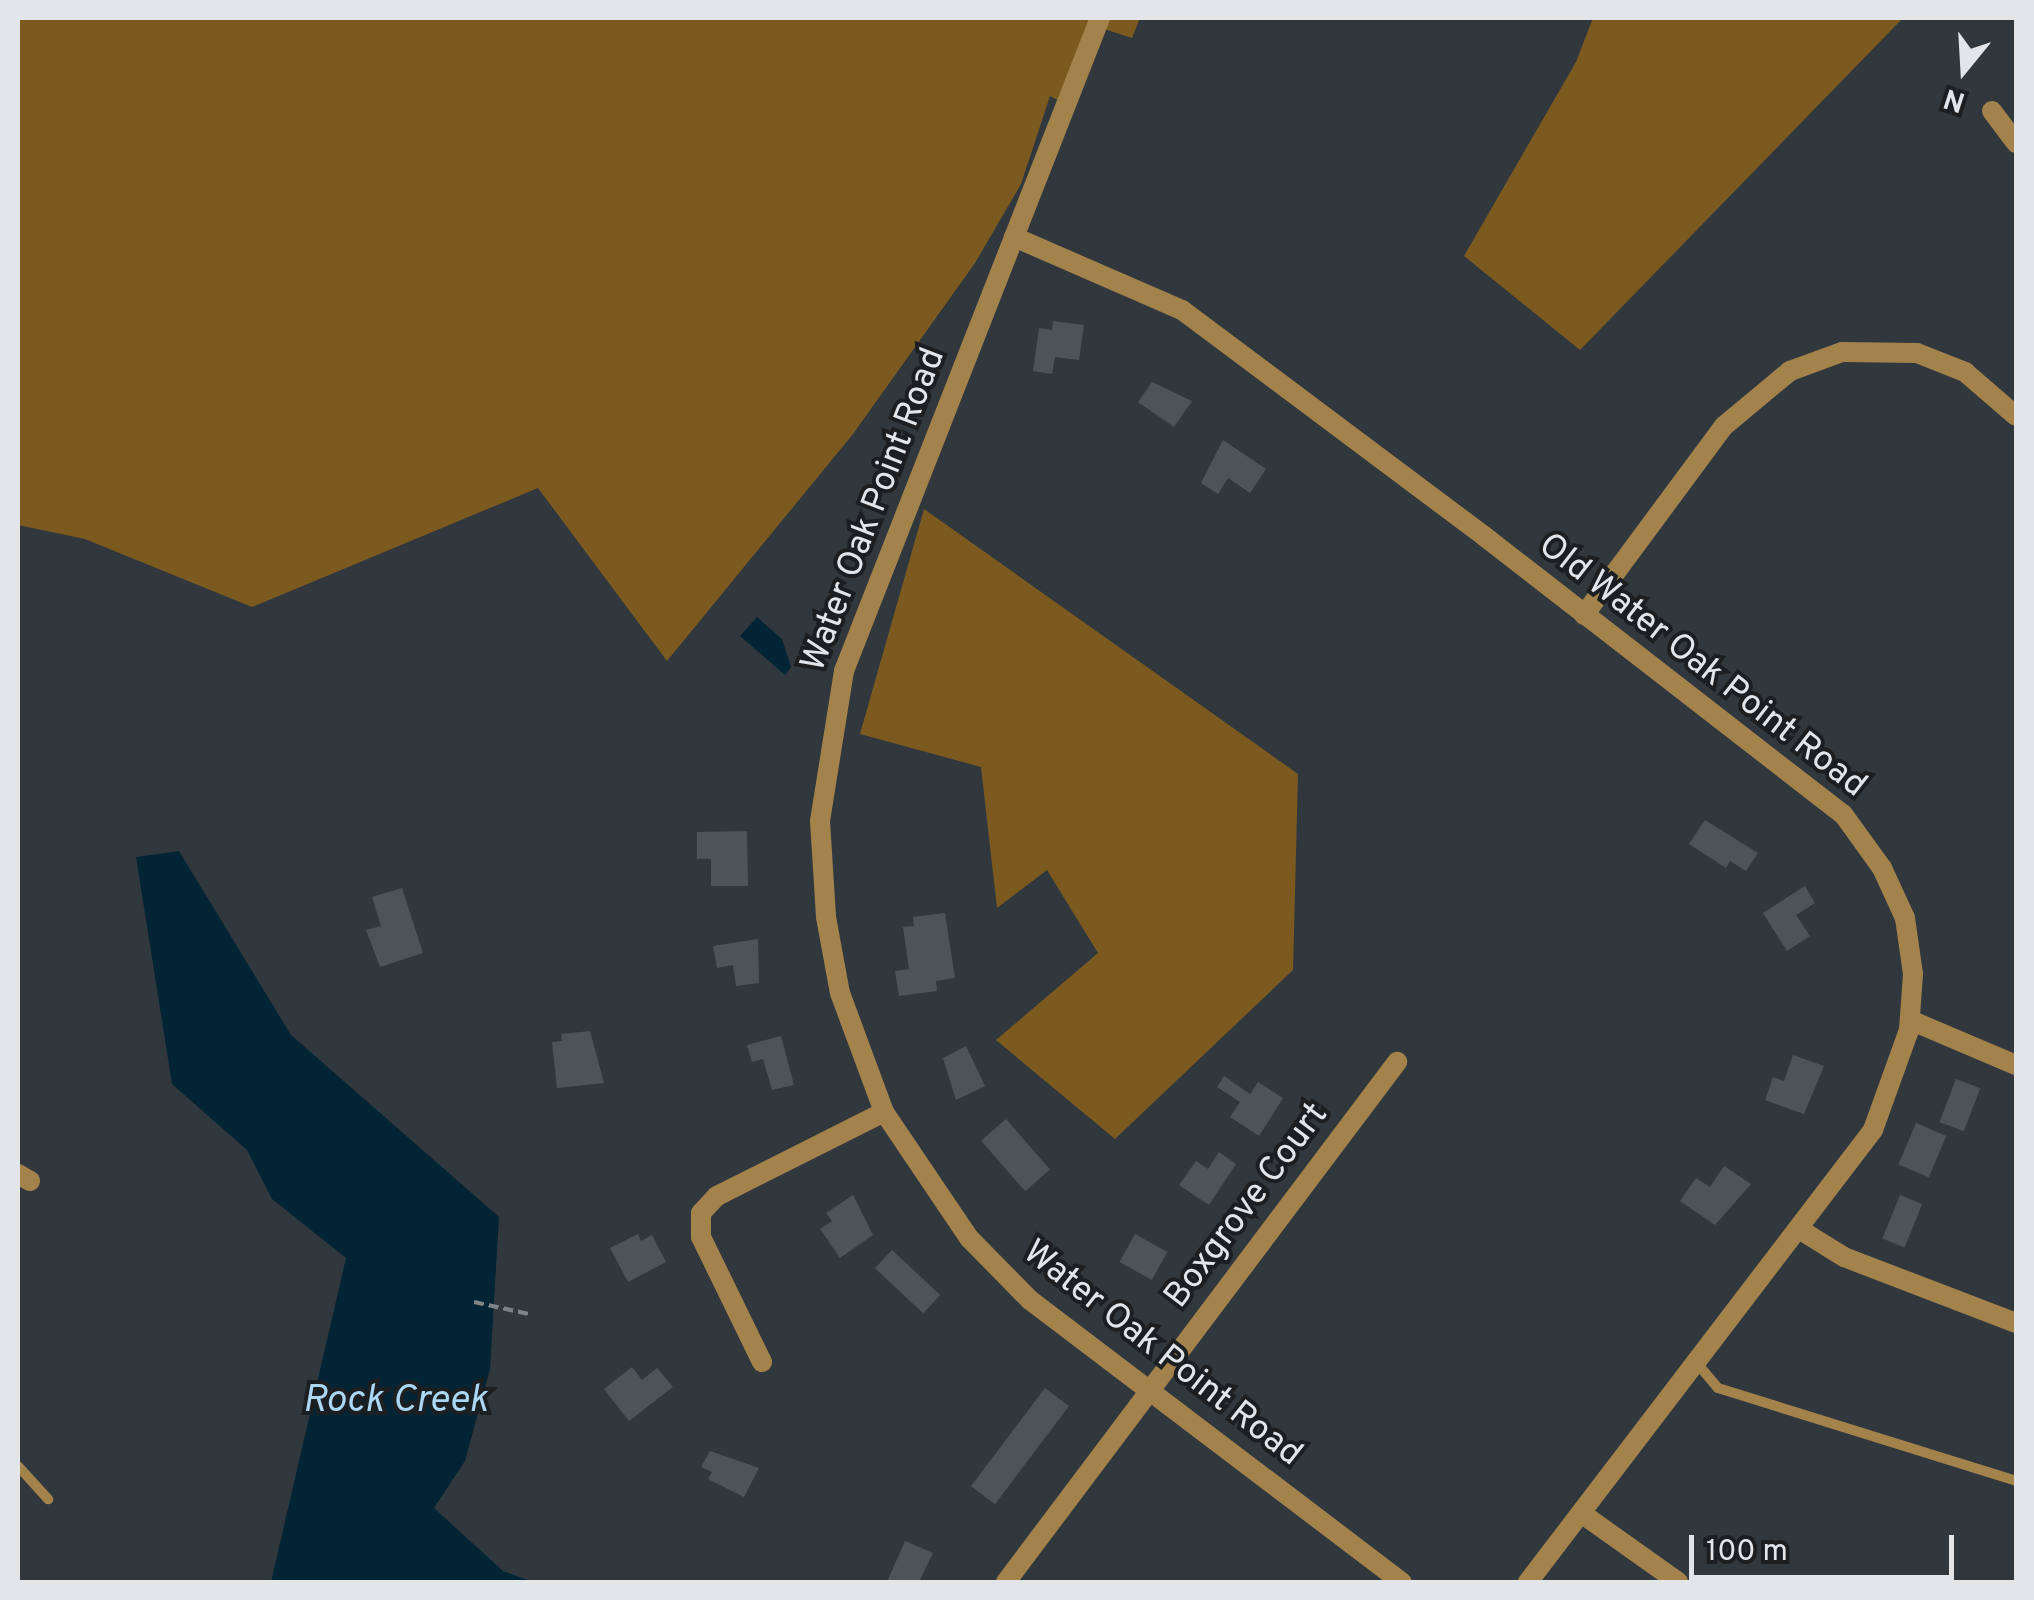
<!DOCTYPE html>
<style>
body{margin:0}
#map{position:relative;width:2034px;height:1600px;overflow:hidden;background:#31383d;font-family:Overpass,sans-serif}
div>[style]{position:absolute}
.green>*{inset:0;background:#7c5a1f}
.water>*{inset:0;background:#032435}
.building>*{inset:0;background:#4c5459;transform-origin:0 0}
.path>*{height:4px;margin-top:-2px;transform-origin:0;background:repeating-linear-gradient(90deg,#7d8387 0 10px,transparent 0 15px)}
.service>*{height:10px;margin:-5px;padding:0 5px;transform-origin:5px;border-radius:5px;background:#a3824c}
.minor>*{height:20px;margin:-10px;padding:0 10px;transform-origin:10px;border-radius:10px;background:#a3824c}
span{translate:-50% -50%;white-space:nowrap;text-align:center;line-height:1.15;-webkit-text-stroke:8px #1c1f21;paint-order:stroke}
.street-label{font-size:35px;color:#e2e6e9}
.water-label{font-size:38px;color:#aad7f3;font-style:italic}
.frame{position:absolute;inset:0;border:20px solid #e2e6e9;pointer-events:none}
.north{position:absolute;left:1914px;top:20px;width:100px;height:100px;-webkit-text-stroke:8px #1c1f21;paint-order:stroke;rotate:198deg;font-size:28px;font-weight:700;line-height:40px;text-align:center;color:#e2e6e9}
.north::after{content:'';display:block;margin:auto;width:35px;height:45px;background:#e2e6e9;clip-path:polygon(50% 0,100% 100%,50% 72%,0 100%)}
.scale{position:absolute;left:1689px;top:1535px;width:265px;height:45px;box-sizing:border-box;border:5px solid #e2e6e9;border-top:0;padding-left:12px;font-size:30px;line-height:35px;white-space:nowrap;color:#e2e6e9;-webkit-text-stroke:8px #1c1f21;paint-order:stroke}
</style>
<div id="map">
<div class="green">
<div style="clip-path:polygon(18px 18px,1140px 18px,1132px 38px,1098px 27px,1065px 104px,1050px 96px,1021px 184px,975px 263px,853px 434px,667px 661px,538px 488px,252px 607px,85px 539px,18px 525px)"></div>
<div style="clip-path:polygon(1593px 18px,1903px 18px,1580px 350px,1464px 256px,1576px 62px)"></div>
<div style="clip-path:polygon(924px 509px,1298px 774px,1293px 970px,1115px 1139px,996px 1040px,1098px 953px,1047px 870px,997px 908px,981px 767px,860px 734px)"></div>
</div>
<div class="water">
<div style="clip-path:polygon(757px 617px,782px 639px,791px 667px,785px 675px,740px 636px)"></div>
<div style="clip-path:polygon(179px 851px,291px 1035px,499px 1217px,490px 1369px,465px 1461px,434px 1508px,503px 1571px,533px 1582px,271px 1582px,346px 1258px,272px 1199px,247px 1150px,172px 1084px,136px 857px)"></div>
</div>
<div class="building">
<div style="clip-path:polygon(1053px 321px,1084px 325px,1079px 360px,1055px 357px,1052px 374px,1033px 371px,1039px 328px,1052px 330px)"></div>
<div style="clip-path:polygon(1152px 382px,1192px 401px,1174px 427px,1138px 402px)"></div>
<div style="clip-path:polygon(1223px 440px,1266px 469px,1250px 493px,1228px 478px,1218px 494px,1201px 483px)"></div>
<div style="clip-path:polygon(1705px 820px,1758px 853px,1746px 871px,1730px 861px,1726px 868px,1689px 844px)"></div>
<div style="clip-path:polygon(747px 831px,748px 886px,711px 886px,711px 859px,697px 859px,697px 832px)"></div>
<div style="clip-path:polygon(1805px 886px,1815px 903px,1796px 915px,1810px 936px,1787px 951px,1763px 913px)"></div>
<div style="clip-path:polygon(402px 888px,423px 953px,380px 967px,366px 930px,381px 926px,372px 897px)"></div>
<div style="clip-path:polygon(945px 913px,955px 978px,936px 981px,937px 991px,899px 996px,895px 971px,909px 969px,903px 927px,914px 926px,913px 917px)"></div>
<div style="clip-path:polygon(758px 939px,759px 983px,736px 986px,733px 965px,717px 968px,713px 946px)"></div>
<div style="clip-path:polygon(590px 1031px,604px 1083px,557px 1088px,552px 1042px,562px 1041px,561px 1034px)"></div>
<div style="clip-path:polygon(781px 1036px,794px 1085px,772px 1090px,763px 1059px,752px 1062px,747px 1045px)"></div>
<div style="clip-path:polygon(966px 1046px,985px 1086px,956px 1100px,943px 1058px)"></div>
<div style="clip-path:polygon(1793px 1055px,1824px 1066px,1804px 1114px,1765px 1100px,1773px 1077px,1784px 1081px)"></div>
<div style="clip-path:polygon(1224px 1076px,1250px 1094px,1258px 1082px,1283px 1098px,1259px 1136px,1230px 1117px,1240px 1102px,1217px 1087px)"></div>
<div style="left:1956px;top:1079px;width:26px;height:46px;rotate:21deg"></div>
<div style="left:1006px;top:1119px;width:67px;height:33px;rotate:49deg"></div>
<div style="left:1916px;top:1123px;width:33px;height:45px;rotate:23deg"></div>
<div style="clip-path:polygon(1219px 1152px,1236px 1164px,1209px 1205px,1179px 1185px,1196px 1161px,1208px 1169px)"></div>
<div style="clip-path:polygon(1724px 1166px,1751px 1184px,1715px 1225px,1680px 1201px,1696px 1178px,1710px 1187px)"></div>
<div style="clip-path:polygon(853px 1195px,873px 1235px,840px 1258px,820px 1229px,832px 1221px,826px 1213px)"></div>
<div style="left:1900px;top:1195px;width:24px;height:47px;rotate:22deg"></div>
<div style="clip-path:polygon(638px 1234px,641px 1241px,652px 1235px,666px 1262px,628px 1282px,610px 1248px)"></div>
<div style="left:1135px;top:1234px;width:37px;height:32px;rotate:29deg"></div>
<div style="left:892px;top:1250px;width:66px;height:25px;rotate:43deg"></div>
<div style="clip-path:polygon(632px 1367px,642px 1380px,657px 1368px,673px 1387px,629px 1421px,604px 1389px)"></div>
<div style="left:1045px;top:1388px;width:30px;height:123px;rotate:37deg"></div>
<div style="clip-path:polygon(710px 1451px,759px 1468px,744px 1497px,708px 1479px,712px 1472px,701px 1467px)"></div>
<div style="clip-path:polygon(905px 1541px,933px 1553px,919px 1582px,887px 1582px)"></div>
</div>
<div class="path">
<div style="left:474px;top:1302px;width:56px;rotate:12.3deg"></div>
</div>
<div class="service">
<div style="left:1696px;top:1362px;width:34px;rotate:50deg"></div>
<div style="left:1718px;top:1388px;width:312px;rotate:17.3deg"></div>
<div style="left:18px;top:1466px;width:45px;rotate:47.7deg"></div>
</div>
<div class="minor">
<div style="left:1100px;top:18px;width:701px;rotate:111.41deg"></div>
<div style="left:844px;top:671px;width:152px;rotate:99.1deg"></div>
<div style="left:820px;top:821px;width:96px;rotate:86.4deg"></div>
<div style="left:826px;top:917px;width:77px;rotate:79.6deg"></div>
<div style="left:840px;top:993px;width:127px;rotate:69.7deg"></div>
<div style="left:884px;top:1112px;width:152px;rotate:56deg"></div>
<div style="left:969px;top:1238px;width:87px;rotate:45.5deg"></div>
<div style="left:1030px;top:1300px;width:467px;rotate:37.2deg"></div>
<div style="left:1992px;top:111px;width:40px;rotate:53deg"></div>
<div style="left:1014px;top:237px;width:183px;rotate:23.5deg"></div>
<div style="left:1182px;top:310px;width:377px;rotate:36.8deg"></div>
<div style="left:1484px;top:536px;width:454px;rotate:37.8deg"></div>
<div style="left:1843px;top:814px;width:67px;rotate:54.2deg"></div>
<div style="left:1882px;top:868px;width:55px;rotate:65.3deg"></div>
<div style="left:1905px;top:918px;width:57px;rotate:81.9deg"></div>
<div style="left:1913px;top:974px;width:56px;rotate:94.1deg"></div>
<div style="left:1909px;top:1030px;width:106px;rotate:109.8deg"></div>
<div style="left:1873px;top:1130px;width:569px;rotate:127.35deg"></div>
<div style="left:1584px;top:615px;width:235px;rotate:-53.5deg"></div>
<div style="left:1724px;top:426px;width:86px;rotate:-39.8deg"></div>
<div style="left:1790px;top:371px;width:55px;rotate:-20.1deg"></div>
<div style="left:1842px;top:352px;width:75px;rotate:0.8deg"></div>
<div style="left:1917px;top:353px;width:52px;rotate:21.6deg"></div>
<div style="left:1965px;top:372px;width:67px;rotate:40.8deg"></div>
<div style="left:1910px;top:1020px;width:115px;rotate:23deg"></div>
<div style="left:18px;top:1174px;width:14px;rotate:30deg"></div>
<div style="left:1799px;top:1229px;width:53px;rotate:31.9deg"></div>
<div style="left:1844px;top:1257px;width:184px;rotate:21deg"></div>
<div style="left:762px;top:1362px;width:139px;rotate:-116deg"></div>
<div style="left:701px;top:1237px;width:24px;rotate:-90deg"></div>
<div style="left:701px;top:1213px;width:23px;rotate:-47deg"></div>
<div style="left:717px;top:1196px;width:187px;rotate:-26.7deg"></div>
<div style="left:1581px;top:1513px;width:119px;rotate:35.4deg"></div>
<div style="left:1006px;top:1582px;width:651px;rotate:-53.06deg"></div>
</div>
<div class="street-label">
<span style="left:874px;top:510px;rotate:-69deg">Water Oak Point Road</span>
<span style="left:1702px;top:666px;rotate:38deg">Old Water Oak Point Road</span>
<span style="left:1247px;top:1206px;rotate:-53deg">Boxgrove Court</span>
<span style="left:1162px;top:1354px;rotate:38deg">Water Oak Point Road</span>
</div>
<div class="water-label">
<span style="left:395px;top:1402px">Rock Creek</span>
</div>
<div class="frame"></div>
<div class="north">N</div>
<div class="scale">100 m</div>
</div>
